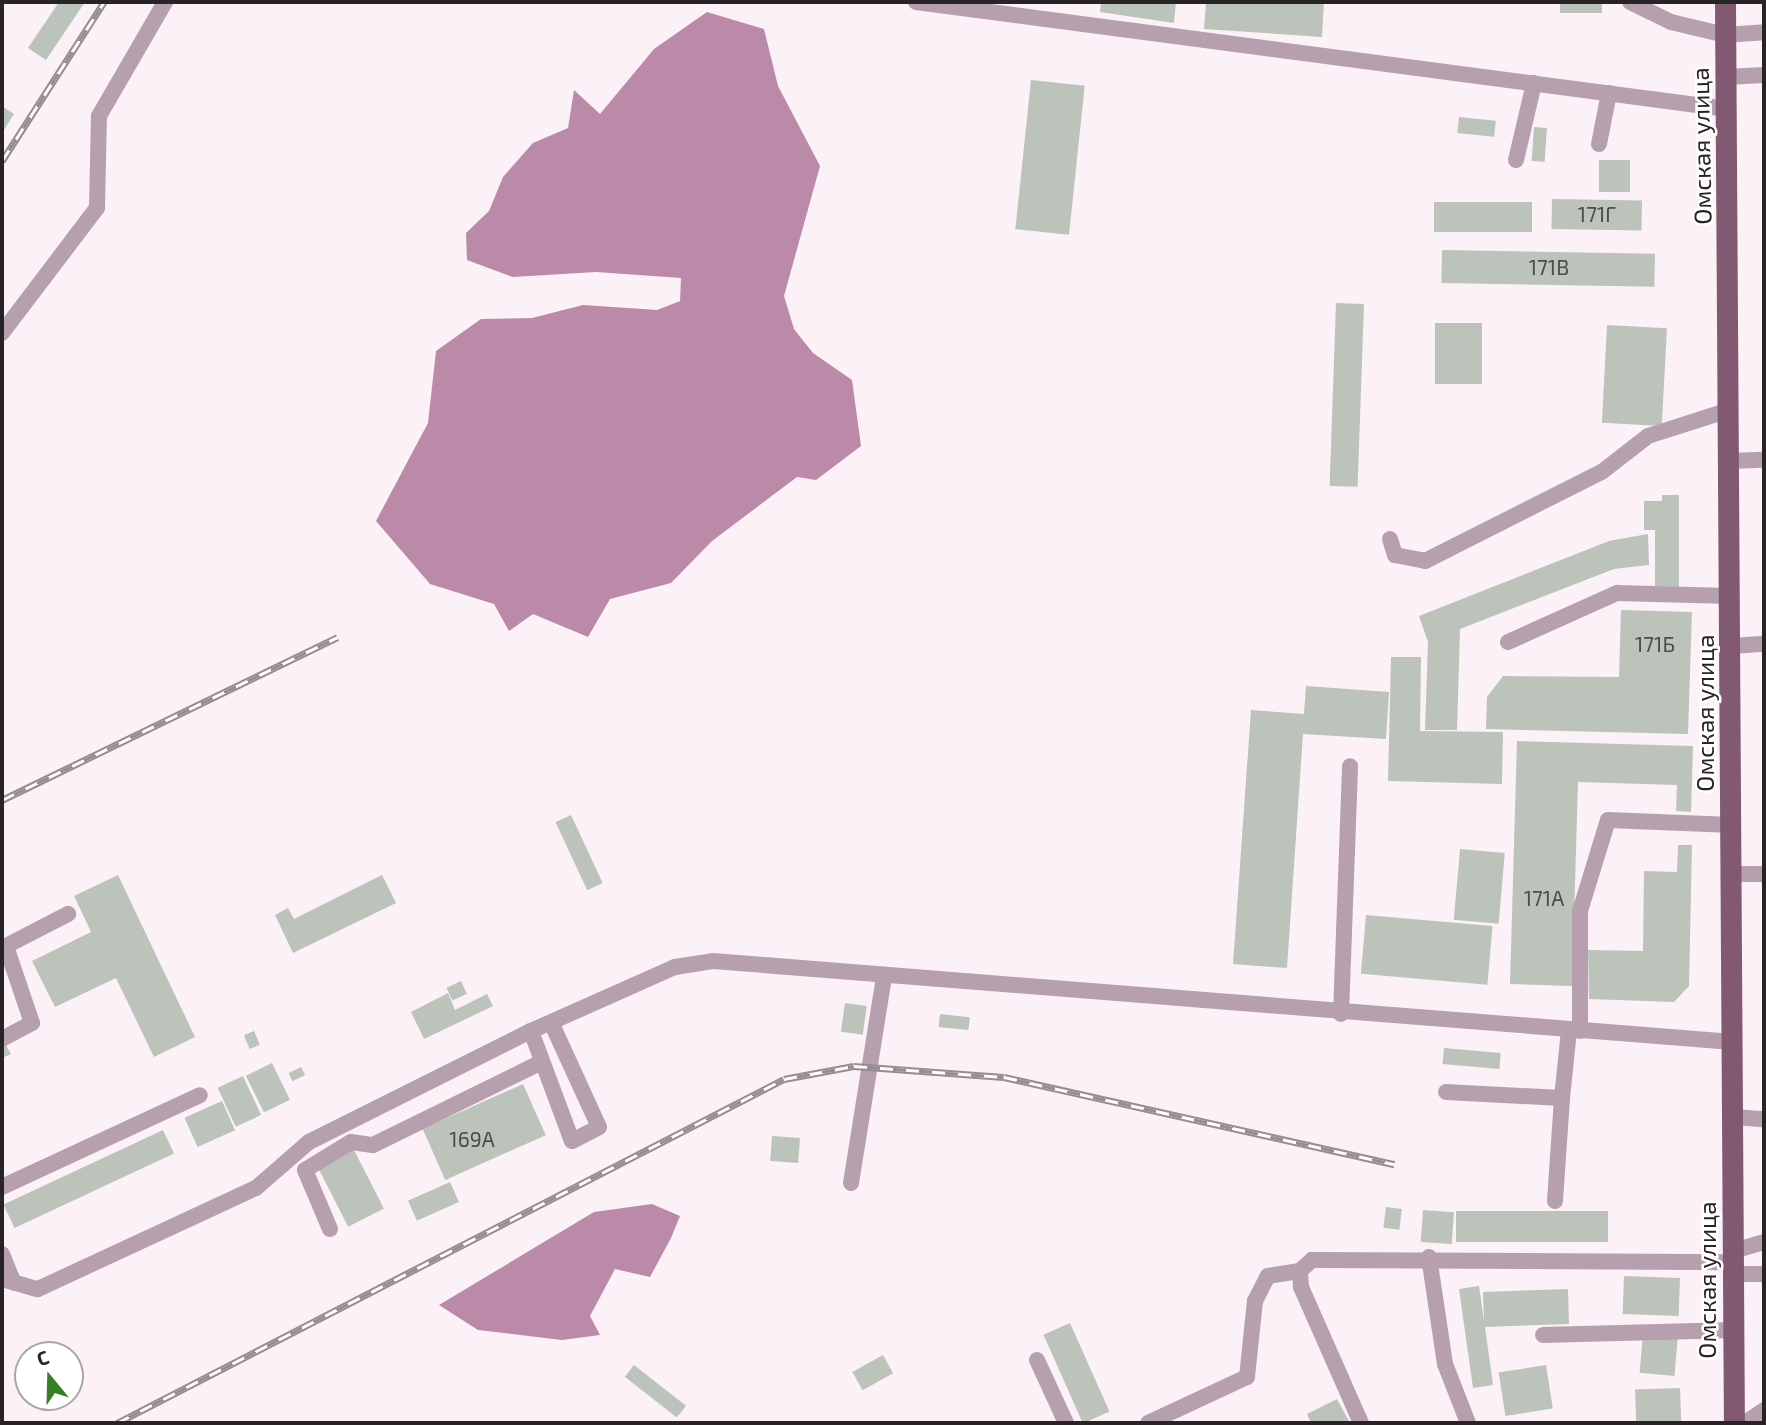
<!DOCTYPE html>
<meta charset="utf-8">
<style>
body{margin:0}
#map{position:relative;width:1766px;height:1425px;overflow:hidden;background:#fcf1f7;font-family:"Exo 2",sans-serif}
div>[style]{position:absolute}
.water>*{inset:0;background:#bc8aa9}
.building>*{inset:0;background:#bcc3ba;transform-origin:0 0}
.minor>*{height:16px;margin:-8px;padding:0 8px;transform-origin:8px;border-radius:8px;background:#b7a0ad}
.major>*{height:21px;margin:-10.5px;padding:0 10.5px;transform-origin:10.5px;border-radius:10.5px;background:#815a72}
.rail>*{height:7px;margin-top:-3.5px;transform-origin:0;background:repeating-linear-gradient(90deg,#fff 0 13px,#958d91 0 26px);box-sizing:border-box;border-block:2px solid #958d91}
span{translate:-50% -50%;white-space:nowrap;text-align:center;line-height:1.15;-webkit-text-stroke:5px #fff;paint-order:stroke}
.number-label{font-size:21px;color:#4d4c4b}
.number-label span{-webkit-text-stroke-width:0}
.street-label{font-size:24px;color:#282426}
.frame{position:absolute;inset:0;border:4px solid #282426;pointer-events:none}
.north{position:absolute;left:14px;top:1341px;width:70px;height:70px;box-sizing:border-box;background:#fff;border:2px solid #a9a7a8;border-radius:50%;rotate:341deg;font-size:19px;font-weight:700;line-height:28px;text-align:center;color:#282426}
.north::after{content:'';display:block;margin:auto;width:24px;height:32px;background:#368027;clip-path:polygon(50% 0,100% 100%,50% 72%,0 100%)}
</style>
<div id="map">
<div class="water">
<div style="clip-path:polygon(707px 12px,764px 29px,778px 86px,820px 166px,784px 296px,794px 329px,813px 353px,852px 380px,861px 446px,816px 480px,797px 477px,712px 541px,671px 583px,610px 599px,588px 637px,533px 614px,509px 631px,494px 604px,430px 584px,376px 521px,428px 423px,436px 351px,481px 319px,532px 318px,583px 305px,657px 310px,680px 301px,681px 278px,596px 272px,513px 277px,467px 260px,466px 233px,489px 211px,503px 177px,533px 143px,568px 128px,574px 90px,600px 114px,654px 49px)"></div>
<div style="clip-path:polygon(652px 1204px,680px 1216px,671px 1238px,650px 1277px,615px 1269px,590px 1316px,600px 1335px,562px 1340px,478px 1330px,439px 1305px,594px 1212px)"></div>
</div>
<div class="building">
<div style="clip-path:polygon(59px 2px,85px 2px,46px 60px,28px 48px)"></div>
<div style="clip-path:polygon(1101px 2px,1176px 2px,1174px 23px,1100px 12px)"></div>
<div style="clip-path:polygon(1206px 2px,1324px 2px,1322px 37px,1204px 29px)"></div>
<div style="left:1560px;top:2px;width:42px;height:11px"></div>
<div style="left:1031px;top:80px;width:54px;height:150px;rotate:6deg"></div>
<div style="clip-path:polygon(2px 106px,14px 114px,2px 133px)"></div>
<div style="left:1459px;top:117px;width:37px;height:16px;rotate:6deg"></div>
<div style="left:1534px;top:127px;width:13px;height:34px;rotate:4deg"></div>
<div style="left:1599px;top:160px;width:31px;height:32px"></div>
<div style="left:1552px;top:199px;width:90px;height:30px;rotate:1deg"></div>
<div style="left:1532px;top:202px;width:30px;height:98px;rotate:90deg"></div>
<div style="left:1442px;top:250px;width:213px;height:33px;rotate:1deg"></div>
<div style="left:1336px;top:303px;width:28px;height:183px;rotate:2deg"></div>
<div style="left:1482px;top:323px;width:61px;height:47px;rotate:90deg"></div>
<div style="left:1607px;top:325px;width:60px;height:98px;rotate:3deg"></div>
<div style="clip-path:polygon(1662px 495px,1679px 495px,1679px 587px,1655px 586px,1655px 530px,1644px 530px,1644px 501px,1662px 501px)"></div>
<div style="clip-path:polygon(1648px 534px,1649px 565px,1614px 569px,1460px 629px,1457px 730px,1425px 730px,1428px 642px,1419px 616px,1609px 541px)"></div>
<div style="clip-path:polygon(1621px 610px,1692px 612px,1688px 734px,1486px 729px,1487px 697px,1503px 676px,1619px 677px)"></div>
<div style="clip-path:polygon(1391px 657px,1421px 657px,1420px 731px,1503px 732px,1502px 784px,1388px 781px)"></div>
<div style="clip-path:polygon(1306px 686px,1389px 692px,1386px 739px,1303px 734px,1287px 968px,1233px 964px,1251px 710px,1304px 714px)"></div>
<div style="clip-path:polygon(1517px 741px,1693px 746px,1691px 812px,1676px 811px,1677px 785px,1578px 782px,1572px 986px,1510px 984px)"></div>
<div style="left:571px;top:815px;width:75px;height:17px;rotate:65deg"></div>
<div style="clip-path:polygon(1678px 845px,1692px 845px,1689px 986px,1674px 1002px,1589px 999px,1588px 950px,1643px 951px,1644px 871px,1677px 872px)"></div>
<div style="left:1460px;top:849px;width:45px;height:71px;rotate:5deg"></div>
<div style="clip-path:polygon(118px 875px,195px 1037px,154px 1057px,116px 978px,55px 1007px,32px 961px,91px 932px,74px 896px)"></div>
<div style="clip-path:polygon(382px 875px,396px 903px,293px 953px,275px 915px,288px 908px,294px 919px)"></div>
<div style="left:1366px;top:915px;width:127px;height:59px;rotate:5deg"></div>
<div style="left:461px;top:981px;width:14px;height:16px;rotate:65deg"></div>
<div style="clip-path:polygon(448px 993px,455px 1010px,487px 994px,493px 1006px,424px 1039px,411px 1012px)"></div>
<div style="left:845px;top:1003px;width:22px;height:29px;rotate:8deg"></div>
<div style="left:940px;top:1014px;width:30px;height:13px;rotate:6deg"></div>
<div style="left:254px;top:1031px;width:15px;height:11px;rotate:67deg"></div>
<div style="clip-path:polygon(6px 1045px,11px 1054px,2px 1058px,2px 1047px)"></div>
<div style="left:1444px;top:1048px;width:57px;height:16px;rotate:5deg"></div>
<div style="left:272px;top:1063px;width:41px;height:29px;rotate:64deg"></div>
<div style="left:301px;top:1067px;width:9px;height:14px;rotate:63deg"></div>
<div style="left:243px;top:1076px;width:43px;height:28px;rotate:65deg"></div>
<div style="left:523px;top:1084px;width:56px;height:110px;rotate:66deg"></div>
<div style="left:222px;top:1101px;width:32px;height:41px;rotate:66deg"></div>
<div style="left:163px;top:1130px;width:26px;height:176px;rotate:65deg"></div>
<div style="left:772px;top:1136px;width:28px;height:25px;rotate:4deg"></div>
<div style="left:353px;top:1148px;width:68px;height:40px;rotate:63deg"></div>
<div style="left:450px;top:1182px;width:22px;height:46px;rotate:66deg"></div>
<div style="left:1386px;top:1207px;width:16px;height:21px;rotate:7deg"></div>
<div style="left:1423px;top:1210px;width:31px;height:32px;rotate:4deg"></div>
<div style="left:1608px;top:1211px;width:31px;height:152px;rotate:90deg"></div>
<div style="left:1624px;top:1276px;width:56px;height:38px;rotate:2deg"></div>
<div style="clip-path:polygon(1479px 1286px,1484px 1321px,1483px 1292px,1568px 1289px,1569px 1324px,1485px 1327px,1493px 1385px,1473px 1388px,1459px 1289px)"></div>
<div style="left:1070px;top:1323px;width:97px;height:29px;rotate:66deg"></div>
<div style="left:1643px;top:1334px;width:35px;height:39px;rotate:5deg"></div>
<div style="left:883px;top:1355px;width:21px;height:35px;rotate:61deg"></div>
<div style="left:634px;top:1365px;width:66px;height:15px;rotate:38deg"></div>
<div style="left:1546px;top:1365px;width:44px;height:48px;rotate:81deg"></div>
<div style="left:1680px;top:1388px;width:35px;height:45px;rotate:88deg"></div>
<div style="clip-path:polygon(1337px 1399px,1350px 1423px,1311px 1423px,1307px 1414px)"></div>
</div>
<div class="minor">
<div style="left:916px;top:2px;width:818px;rotate:7.52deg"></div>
<div style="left:1630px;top:2px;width:46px;rotate:26deg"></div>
<div style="left:1671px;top:22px;width:56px;rotate:13.5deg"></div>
<div style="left:1725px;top:35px;width:39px;rotate:-4deg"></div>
<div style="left:1726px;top:77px;width:38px;rotate:-3deg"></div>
<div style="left:1599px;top:144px;width:52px;rotate:-78.9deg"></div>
<div style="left:1516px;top:160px;width:79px;rotate:-76.8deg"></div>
<div style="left:2px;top:333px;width:157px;rotate:-52.8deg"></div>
<div style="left:97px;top:208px;width:92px;rotate:-88.8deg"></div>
<div style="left:99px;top:116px;width:132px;rotate:-59.9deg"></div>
<div style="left:1730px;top:461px;width:34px;rotate:-2deg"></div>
<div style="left:1390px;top:539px;width:17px;rotate:73deg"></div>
<div style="left:1395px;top:555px;width:31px;rotate:11deg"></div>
<div style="left:1425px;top:561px;width:199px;rotate:-26.8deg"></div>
<div style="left:1603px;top:471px;width:57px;rotate:-37.9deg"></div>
<div style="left:1648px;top:436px;width:85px;rotate:-17.8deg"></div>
<div style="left:1508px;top:642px;width:120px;rotate:-24.2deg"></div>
<div style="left:1617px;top:593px;width:114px;rotate:1.5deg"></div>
<div style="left:1732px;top:646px;width:32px;rotate:-4deg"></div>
<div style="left:1732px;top:874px;width:32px"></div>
<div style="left:1341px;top:1014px;width:248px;rotate:-87.9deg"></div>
<div style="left:531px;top:1031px;width:117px;rotate:69.6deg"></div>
<div style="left:572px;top:1141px;width:30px;rotate:-27deg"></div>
<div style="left:599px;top:1127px;width:115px;rotate:-114.6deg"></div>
<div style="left:1580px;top:1031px;width:120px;rotate:-90deg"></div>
<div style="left:1580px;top:911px;width:95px;rotate:-72.9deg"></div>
<div style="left:1608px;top:820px;width:124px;rotate:2.3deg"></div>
<div style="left:2px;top:1039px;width:34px;rotate:-28deg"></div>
<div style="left:32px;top:1023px;width:81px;rotate:-108.7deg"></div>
<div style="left:6px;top:946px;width:70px;rotate:-27.3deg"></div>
<div style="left:1446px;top:1092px;width:116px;rotate:3deg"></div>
<div style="left:1562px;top:1098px;width:68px;rotate:-84.1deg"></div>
<div style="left:1733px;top:1117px;width:31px;rotate:4deg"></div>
<div style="left:851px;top:1183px;width:210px;rotate:-80.9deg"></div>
<div style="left:2px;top:1187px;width:218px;rotate:-24.9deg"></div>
<div style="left:1555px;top:1201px;width:103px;rotate:-86.1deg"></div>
<div style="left:330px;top:1229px;width:64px;rotate:-113deg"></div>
<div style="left:305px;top:1170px;width:54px;rotate:-31.3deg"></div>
<div style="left:351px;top:1142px;width:22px;rotate:8deg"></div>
<div style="left:373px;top:1145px;width:188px;rotate:-26.2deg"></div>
<div style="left:1733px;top:1251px;width:32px;rotate:-16deg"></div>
<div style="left:2px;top:1254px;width:31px;rotate:68deg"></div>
<div style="left:1429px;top:1257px;width:108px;rotate:81.5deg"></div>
<div style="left:1445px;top:1364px;width:63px;rotate:68.7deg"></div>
<div style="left:1733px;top:1274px;width:31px"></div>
<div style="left:2px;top:1279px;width:37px;rotate:16deg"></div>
<div style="left:38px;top:1289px;width:240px;rotate:-24.9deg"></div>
<div style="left:256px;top:1188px;width:70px;rotate:-41deg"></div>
<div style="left:309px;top:1142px;width:248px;rotate:-26.6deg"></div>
<div style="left:531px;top:1031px;width:158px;rotate:-24deg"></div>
<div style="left:675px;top:967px;width:38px;rotate:-9deg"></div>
<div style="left:713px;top:961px;width:1023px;rotate:4.54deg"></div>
<div style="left:1543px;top:1335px;width:191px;rotate:-1.5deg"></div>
<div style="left:1037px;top:1360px;width:69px;rotate:65.3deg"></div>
<div style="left:1148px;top:1423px;width:109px;rotate:-24.9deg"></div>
<div style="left:1247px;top:1377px;width:76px;rotate:-84deg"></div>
<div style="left:1255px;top:1301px;width:28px;rotate:-63deg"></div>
<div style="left:1268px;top:1276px;width:32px;rotate:-9deg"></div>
<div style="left:1361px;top:1423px;width:149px;rotate:-113.8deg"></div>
<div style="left:1301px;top:1287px;width:16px;rotate:-94deg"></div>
<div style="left:1300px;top:1271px;width:16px;rotate:-43deg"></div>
<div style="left:1312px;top:1260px;width:421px;rotate:0.3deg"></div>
<div style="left:1745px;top:1423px;width:23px;rotate:-34deg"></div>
</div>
<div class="major">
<div style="left:1725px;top:2px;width:1421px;rotate:89.64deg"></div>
</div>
<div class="rail">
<div style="left:2px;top:161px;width:189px;rotate:-57.3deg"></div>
<div style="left:2px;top:800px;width:373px;rotate:-25.9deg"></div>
<div style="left:117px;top:1423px;width:750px;rotate:-27.28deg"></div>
<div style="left:784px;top:1079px;width:71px;rotate:-10.5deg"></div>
<div style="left:854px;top:1066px;width:150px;rotate:4.2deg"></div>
<div style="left:1004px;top:1077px;width:400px;rotate:12.6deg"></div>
</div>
<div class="number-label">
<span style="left:1597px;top:214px">171Г</span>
<span style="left:1549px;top:267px">171В</span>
<span style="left:1655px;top:644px">171Б</span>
<span style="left:1544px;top:898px">171А</span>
<span style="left:472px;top:1139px">169А</span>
</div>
<div class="street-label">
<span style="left:1701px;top:146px;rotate:-91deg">Омская улица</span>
<span style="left:1705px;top:713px;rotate:-90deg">Омская улица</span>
<span style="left:1707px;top:1280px;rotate:-90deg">Омская улица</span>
</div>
<div class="frame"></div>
<div class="north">С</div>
</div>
